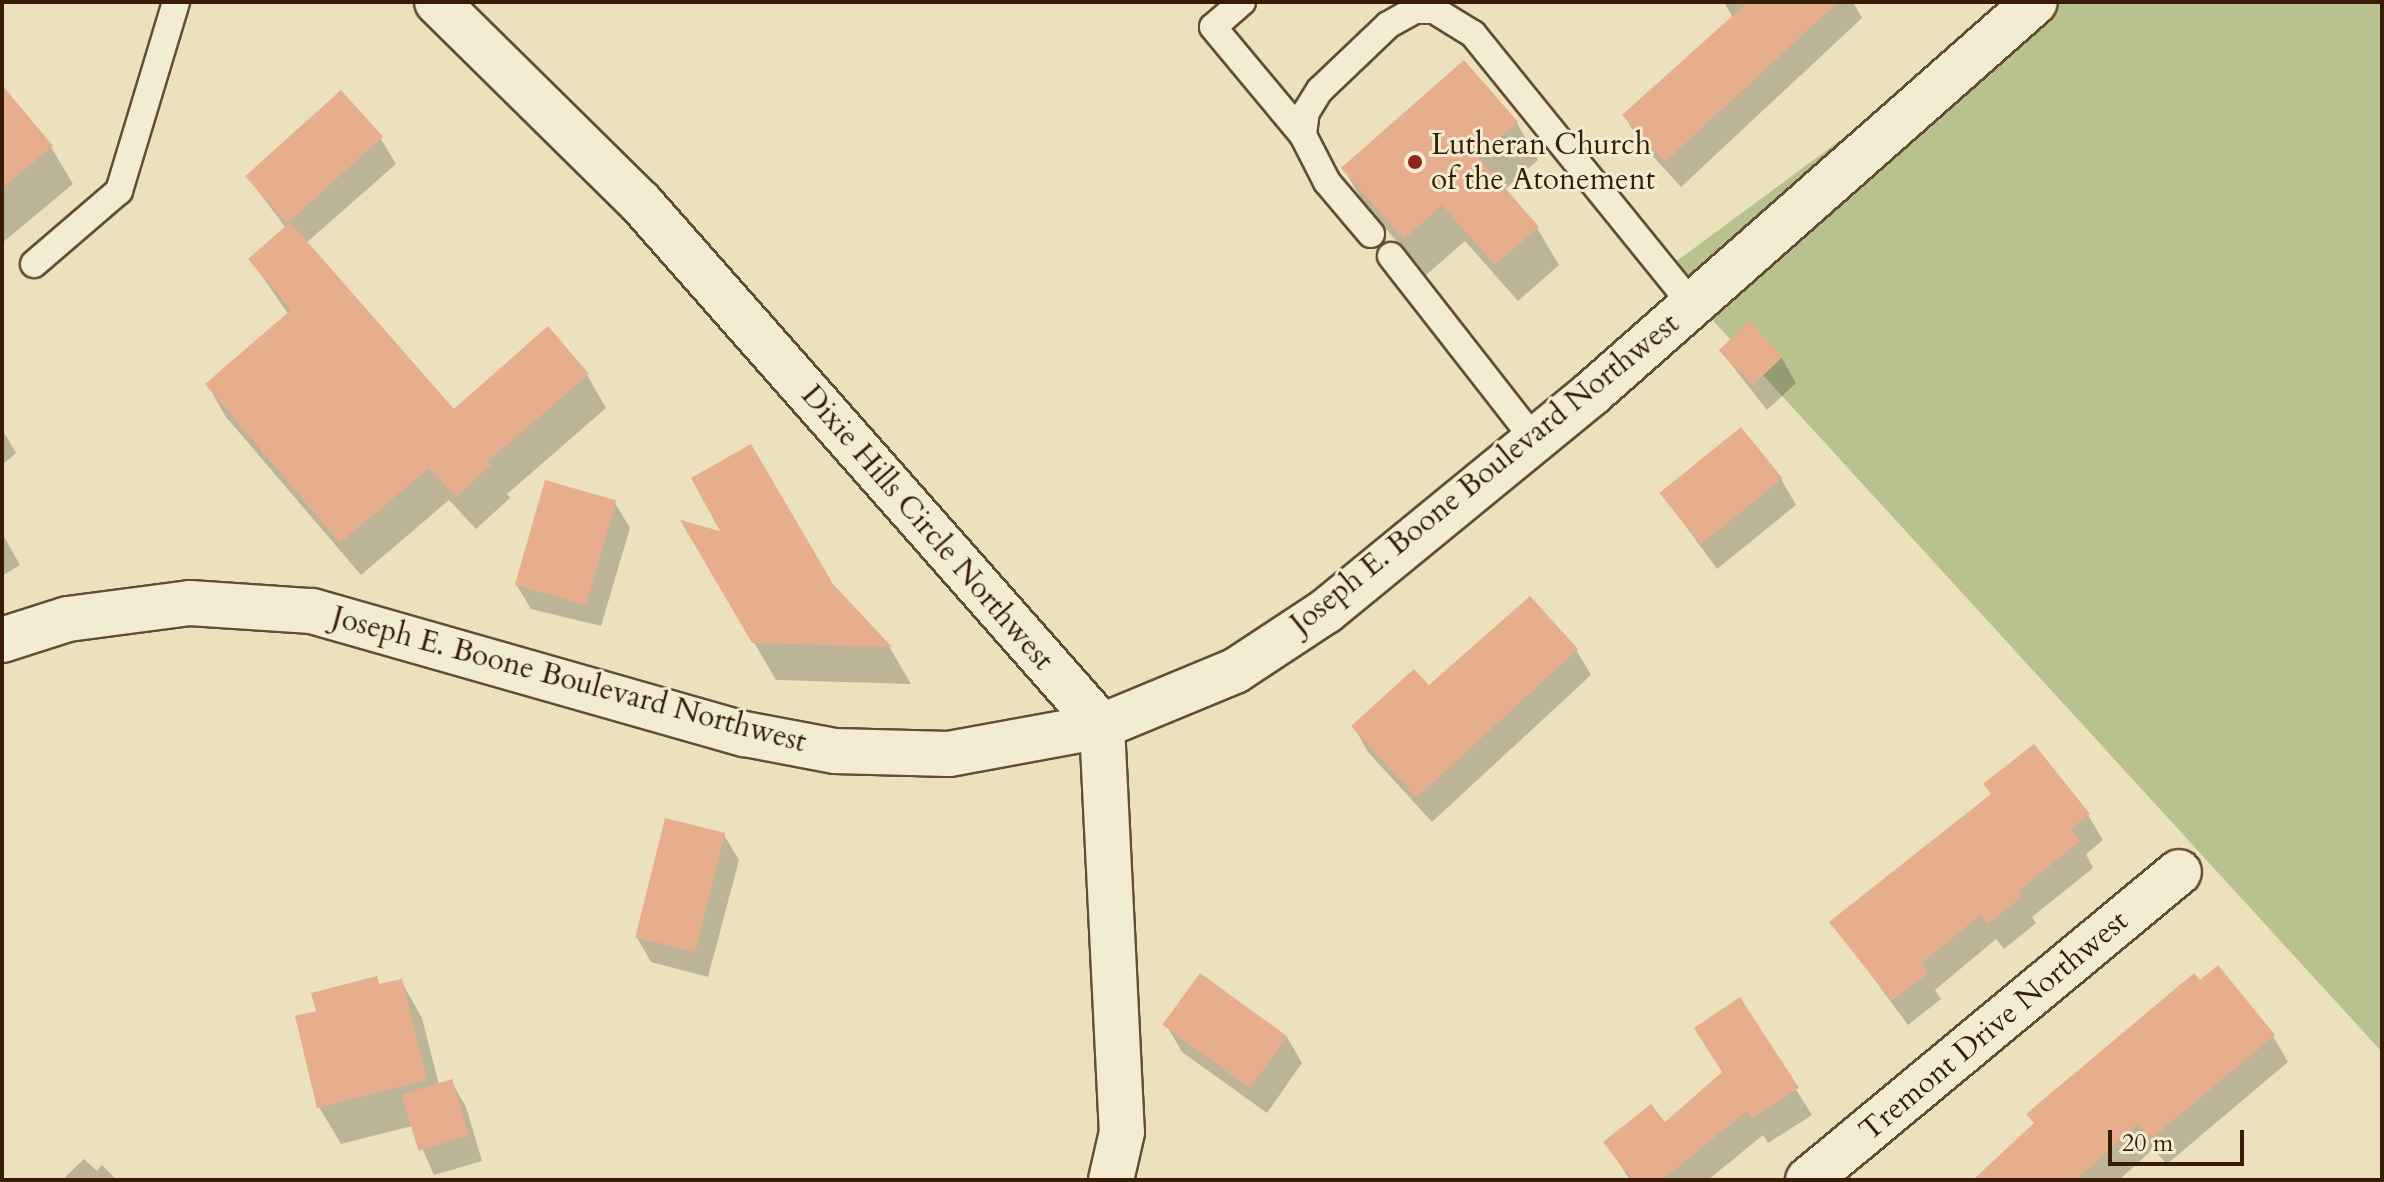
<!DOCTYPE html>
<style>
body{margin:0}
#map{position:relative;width:2384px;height:1182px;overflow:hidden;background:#ebe1bc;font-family:Cardo,serif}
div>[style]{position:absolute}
.green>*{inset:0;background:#b9c28f}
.shadow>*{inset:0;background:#0003}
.building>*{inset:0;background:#e7ae8d;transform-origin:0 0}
.roads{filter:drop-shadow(2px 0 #644d34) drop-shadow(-2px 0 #644d34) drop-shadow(0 2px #644d34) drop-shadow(0 -2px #644d34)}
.lane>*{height:26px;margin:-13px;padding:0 13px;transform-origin:13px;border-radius:13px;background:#f2ecd3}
.street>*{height:44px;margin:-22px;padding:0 22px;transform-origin:22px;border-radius:22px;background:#f2ecd3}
.secondary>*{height:44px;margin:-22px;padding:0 22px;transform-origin:22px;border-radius:22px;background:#f2ecd3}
.dots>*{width:22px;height:22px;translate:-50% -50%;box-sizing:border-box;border:4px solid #f2ecd3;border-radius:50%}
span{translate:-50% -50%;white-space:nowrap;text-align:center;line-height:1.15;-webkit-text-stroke:6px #f2ecd3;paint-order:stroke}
.poi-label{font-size:30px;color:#371c07}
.left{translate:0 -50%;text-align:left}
.street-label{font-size:30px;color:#371c07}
.frame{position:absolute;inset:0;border:4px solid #371c07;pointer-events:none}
.scale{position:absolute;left:2108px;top:1130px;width:136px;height:36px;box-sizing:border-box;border:4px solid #371c07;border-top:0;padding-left:10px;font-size:24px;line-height:28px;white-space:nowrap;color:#371c07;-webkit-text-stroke:6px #f2ecd3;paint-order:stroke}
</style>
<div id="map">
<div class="green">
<div style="clip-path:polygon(2027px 2px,2382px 2px,2382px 1052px,1666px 269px)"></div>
</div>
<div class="shadow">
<div style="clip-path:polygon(1724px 2px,1853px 2px,1862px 18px,1681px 187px,1639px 141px,1624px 115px,1733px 18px)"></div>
<div style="clip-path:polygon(2px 113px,51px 147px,73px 184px,2px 243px)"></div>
<div style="clip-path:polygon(1517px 123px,1538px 160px,1504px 190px,1537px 228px,1559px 265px,1518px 301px,1465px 241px,1426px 275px,1365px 205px,1343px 168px)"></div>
<div style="clip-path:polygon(381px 139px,396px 164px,306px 243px,453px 412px,587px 375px,606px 408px,507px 494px,510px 498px,476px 529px,449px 500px,361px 575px,226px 417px,207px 384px,289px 315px,250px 259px,286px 228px,246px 175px)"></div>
<div style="clip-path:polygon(1720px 350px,1781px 357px,1796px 383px,1767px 410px)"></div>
<div style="clip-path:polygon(2px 429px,16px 453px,2px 465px)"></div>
<div style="clip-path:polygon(1781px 479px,1796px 505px,1717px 569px,1662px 494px)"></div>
<div style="clip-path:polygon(615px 503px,630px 528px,601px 626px,531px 609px,516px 584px)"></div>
<div style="clip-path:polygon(684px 523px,831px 586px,890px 648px,911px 684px,776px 680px)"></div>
<div style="clip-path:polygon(2px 533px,20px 565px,2px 576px)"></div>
<div style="clip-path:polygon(1576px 650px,1591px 675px,1432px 822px,1368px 752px,1354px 727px)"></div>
<div style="clip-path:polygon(2088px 815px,2103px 840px,2086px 854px,2093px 868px,2032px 917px,2036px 923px,2004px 949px,1996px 939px,1935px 990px,1941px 999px,1908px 1025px,1832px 922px)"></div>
<div style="clip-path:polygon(724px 835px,739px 860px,708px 977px,651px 962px,636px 936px)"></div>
<div style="clip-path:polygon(376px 979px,381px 986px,401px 981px,422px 1018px,439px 1085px,451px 1081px,466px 1107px,482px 1161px,434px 1175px,412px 1126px,341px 1144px,319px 1107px,318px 1012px)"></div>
<div style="clip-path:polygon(1740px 1000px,1812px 1115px,1768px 1143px,1763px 1135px,1708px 1180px,1630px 1180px,1605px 1142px,1665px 1125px,1724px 1074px)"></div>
<div style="clip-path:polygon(1167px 1026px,1287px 1037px,1302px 1063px,1267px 1113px,1182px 1052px)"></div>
<div style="clip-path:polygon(2273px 1036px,2288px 1062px,2167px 1164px,2153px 1149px,2119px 1180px,1976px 1180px,2035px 1125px,2029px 1114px)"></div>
<div style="clip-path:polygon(84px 1159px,97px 1171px,102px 1165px,117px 1180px,62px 1180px)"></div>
</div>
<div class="building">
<div style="clip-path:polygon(1748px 2px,1838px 2px,1665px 162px,1622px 115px)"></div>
<div style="clip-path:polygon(1464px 60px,1518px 122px,1478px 157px,1539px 227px,1495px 265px,1442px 205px,1404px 239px,1341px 168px)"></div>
<div style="clip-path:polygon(2px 85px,53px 146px,2px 188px)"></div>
<div style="left:341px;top:90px;width:63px;height:129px;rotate:48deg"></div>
<div style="clip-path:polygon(290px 222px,454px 409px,548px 326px,589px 374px,487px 462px,492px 464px,456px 497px,429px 468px,340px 543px,205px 384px,291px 310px,248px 259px)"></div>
<div style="left:1749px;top:321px;width:49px;height:42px;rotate:46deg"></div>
<div style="left:1741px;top:427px;width:66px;height:105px;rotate:51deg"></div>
<div style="clip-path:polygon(751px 444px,833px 584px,892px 647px,752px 643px,680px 520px,720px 531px,691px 478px)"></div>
<div style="left:545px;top:480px;width:74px;height:109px;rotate:16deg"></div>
<div style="clip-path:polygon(1530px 596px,1578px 649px,1416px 798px,1351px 726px,1414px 669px,1429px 685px)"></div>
<div style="clip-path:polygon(2034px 744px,2090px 814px,2071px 829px,2080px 841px,2019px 891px,2023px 896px,1988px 924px,1980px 915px,1921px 964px,1928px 973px,1892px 1001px,1829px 922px,1991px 794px,1983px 784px)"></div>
<div style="left:665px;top:818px;width:62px;height:123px;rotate:14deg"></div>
<div style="clip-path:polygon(2218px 965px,2275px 1035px,2151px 1139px,2138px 1124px,2076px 1180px,1973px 1180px,2034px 1123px,2026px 1114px,2194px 973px,2200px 980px)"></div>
<div style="left:1200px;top:973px;width:108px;height:64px;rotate:36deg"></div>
<div style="clip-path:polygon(377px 976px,379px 984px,402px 979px,427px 1080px,317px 1108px,295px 1016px,316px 1011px,311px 993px)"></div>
<div style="clip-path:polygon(1740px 997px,1799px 1088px,1752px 1118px,1747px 1111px,1662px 1180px,1633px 1180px,1603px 1142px,1651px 1104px,1665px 1122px,1722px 1072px,1694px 1028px)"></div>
<div style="left:452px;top:1079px;width:59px;height:53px;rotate:73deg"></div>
</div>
<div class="roads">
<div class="lane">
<div style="left:1242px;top:2px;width:38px;rotate:139deg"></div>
<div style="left:1213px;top:27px;width:141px;rotate:50.2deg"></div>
<div style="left:1371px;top:234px;width:68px;rotate:-130.2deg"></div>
<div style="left:1327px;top:182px;width:53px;rotate:-117.1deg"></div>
<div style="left:1303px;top:135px;width:23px;rotate:-83deg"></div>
<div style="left:1306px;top:112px;width:26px;rotate:-58deg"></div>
<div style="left:1320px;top:90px;width:94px;rotate:-43.7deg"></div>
<div style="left:1388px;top:25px;width:31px;rotate:-29deg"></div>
<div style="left:1415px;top:10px;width:19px"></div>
<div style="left:1434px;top:10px;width:46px;rotate:31.6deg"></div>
<div style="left:1473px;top:34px;width:348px;rotate:51deg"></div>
<div style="left:1391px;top:256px;width:234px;rotate:52deg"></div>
<div style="left:34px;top:264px;width:112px;rotate:-40.7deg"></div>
<div style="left:119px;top:191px;width:197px;rotate:-73.2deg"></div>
</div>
<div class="street">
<div style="left:437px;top:2px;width:285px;rotate:44.6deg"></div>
<div style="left:640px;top:202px;width:699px;rotate:48.6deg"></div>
<div style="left:1102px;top:726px;width:406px;rotate:87.2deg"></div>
<div style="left:1122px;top:1132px;width:49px;rotate:102.9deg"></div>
<div style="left:1808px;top:1180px;width:482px;rotate:-39.7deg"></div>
</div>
<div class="secondary">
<div style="left:2px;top:640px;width:69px;rotate:-17.7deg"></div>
<div style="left:68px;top:619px;width:123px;rotate:-7.5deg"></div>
<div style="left:190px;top:603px;width:122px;rotate:3.8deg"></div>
<div style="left:312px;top:611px;width:450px;rotate:15.9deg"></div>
<div style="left:745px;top:734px;width:92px;rotate:10.7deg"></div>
<div style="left:835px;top:751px;width:114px;rotate:1.5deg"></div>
<div style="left:949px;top:754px;width:156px;rotate:-10.4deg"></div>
<div style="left:1102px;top:726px;width:144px;rotate:-22.5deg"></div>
<div style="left:1235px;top:671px;width:109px;rotate:-33.4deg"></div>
<div style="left:1326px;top:611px;width:343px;rotate:-39.3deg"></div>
<div style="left:1591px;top:394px;width:592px;rotate:-41.44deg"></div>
</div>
</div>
<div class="dots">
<div style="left:1415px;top:162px;background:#8f2418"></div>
</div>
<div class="poi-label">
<span class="left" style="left:1431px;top:162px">Lutheran Church<br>of the Atonement</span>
</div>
<div class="street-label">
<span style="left:1485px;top:474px;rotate:-39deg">Joseph E. Boone Boulevard Northwest</span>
<span style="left:927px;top:528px;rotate:49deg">Dixie Hills Circle Northwest</span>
<span style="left:569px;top:680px;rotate:15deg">Joseph E. Boone Boulevard Northwest</span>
<span style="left:1994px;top:1026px;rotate:-40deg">Tremont Drive Northwest</span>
</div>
<div class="frame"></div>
<div class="scale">20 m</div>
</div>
